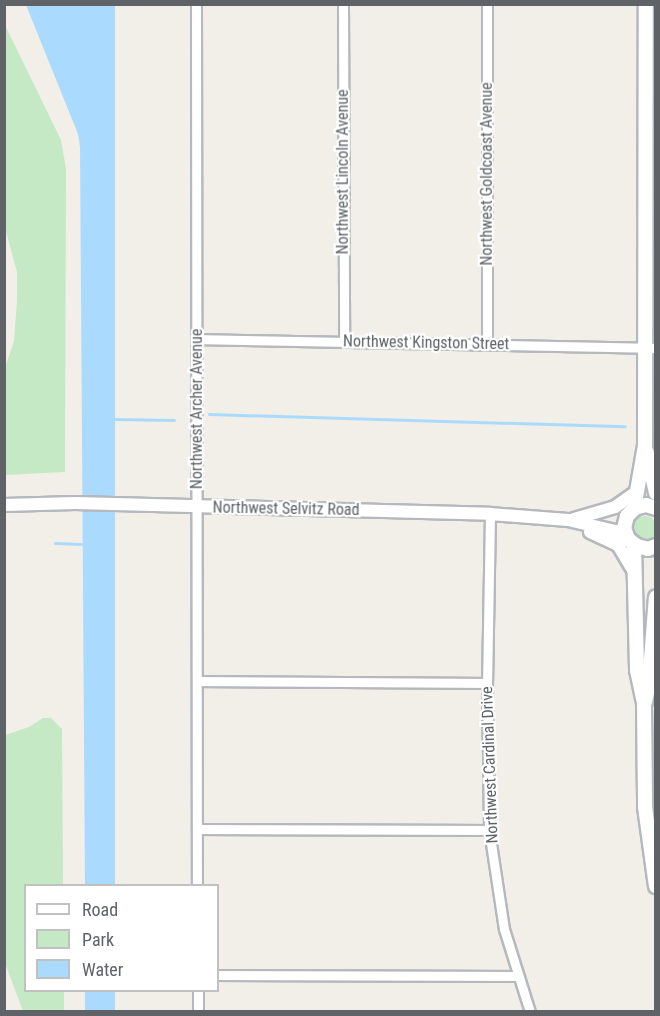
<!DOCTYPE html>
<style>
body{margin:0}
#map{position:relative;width:660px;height:1016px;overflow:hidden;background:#f1efe8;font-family:"Roboto Condensed",sans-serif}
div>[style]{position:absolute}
.green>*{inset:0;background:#c5e8c5}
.round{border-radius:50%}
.water>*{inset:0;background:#aadbff;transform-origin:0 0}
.stream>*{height:3px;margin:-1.5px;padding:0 1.5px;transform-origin:1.5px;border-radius:1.5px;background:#aadbff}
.roads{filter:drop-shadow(2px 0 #b5b8bc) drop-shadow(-2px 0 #b5b8bc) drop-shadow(0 2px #b5b8bc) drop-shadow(0 -2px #b5b8bc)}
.minor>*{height:9px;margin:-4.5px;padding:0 4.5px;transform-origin:4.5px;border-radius:4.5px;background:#fff}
.tertiary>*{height:12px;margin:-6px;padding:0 6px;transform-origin:6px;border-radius:6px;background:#fff}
.secondary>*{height:14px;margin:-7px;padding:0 7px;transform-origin:7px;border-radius:7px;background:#fff}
span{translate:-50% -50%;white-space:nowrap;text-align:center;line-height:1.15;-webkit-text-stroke:4.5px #fff;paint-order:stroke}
.street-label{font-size:16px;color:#5f6368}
.frame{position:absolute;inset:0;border:6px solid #5f6368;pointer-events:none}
.legend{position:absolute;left:24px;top:884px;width:195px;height:108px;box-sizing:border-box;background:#fff;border:2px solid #bfc1c3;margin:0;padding:8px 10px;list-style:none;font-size:18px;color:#5f6368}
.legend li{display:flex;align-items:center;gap:12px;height:30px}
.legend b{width:30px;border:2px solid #bfc1c3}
</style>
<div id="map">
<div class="green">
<div style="clip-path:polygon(4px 23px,61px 140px,66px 169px,65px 472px,5px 475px,5px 368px,14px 341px,17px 301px,17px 272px,4px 224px)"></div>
<div class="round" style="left:633px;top:516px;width:24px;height:24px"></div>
<div style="clip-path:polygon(43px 718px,51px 718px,62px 729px,63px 885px,26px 886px,26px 990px,64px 991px,64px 1011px,23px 1011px,5px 963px,5px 735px,29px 727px)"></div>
</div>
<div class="water">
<div style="clip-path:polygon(26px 5px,115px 5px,115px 885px,85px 885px,80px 147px,78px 134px)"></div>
<div style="left:85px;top:991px;width:30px;height:20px"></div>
</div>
<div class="stream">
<div style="left:209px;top:414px;width:416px;rotate:1.7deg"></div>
<div style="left:113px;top:419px;width:61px;rotate:0.9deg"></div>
<div style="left:55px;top:543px;width:26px;rotate:2deg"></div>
</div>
<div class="roads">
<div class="minor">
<div style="left:196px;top:4px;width:882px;rotate:89.94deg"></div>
<div style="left:343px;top:4px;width:336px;rotate:89.8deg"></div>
<div style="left:196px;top:339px;width:460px;rotate:1.1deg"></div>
<div style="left:487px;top:344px;width:340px;rotate:-90deg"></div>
<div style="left:490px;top:514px;width:169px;rotate:91deg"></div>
<div style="left:487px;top:683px;width:147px;rotate:89.2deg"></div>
<div style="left:489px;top:830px;width:100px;rotate:81.4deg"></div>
<div style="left:504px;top:929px;width:87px;rotate:72.6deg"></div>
<div style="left:197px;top:681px;width:290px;rotate:0.4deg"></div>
<div style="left:197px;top:829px;width:292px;rotate:0.2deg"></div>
<div style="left:218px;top:975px;width:299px;rotate:0.2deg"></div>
<div style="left:198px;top:990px;width:22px;rotate:90deg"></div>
</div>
<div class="tertiary">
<div style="left:4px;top:505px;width:71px;rotate:-1.6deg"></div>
<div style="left:75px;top:503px;width:415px;rotate:1.5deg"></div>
<div style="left:490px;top:514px;width:78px;rotate:4.4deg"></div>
<div style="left:568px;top:520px;width:48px;rotate:13.2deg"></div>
<div style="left:615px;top:531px;width:15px;rotate:32deg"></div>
<div style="left:574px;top:519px;width:43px;rotate:-16.3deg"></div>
<div style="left:615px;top:507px;width:24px;rotate:-35deg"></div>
<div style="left:590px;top:532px;width:31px;rotate:25deg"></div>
<div style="left:618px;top:545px;width:33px;rotate:59deg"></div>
</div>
<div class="secondary">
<div style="left:647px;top:453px;width:41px;rotate:77.3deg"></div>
<div style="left:656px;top:508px;width:10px;rotate:-163deg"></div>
<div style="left:646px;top:505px;width:11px;rotate:165deg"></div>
<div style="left:635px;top:508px;width:11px;rotate:135deg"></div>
<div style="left:627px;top:516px;width:12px;rotate:104deg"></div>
<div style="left:624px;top:528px;width:12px;rotate:70deg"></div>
<div style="left:628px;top:539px;width:11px;rotate:38deg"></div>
<div style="left:637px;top:546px;width:11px;rotate:15deg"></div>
<div style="left:648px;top:549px;width:9px;rotate:-21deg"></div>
<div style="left:634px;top:509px;width:65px;rotate:-80.2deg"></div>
<div style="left:645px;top:445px;width:441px;rotate:-89.9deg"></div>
<div style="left:634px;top:545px;width:125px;rotate:88.6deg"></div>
<div style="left:637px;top:670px;width:35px;rotate:78deg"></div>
<div style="left:644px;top:704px;width:103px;rotate:89.4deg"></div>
<div style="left:645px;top:807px;width:80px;rotate:82.1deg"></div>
<div style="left:645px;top:702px;width:18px;rotate:-77deg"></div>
<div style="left:649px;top:684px;width:87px;rotate:-85.4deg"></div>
</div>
</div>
<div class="street-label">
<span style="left:343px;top:172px;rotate:-90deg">Northwest Lincoln Avenue</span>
<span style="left:487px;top:174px;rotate:-90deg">Northwest Goldcoast Avenue</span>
<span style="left:426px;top:343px;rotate:1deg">Northwest Kingston Street</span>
<span style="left:197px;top:409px;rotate:-90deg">Northwest Archer Avenue</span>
<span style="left:286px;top:509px;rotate:1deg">Northwest Selvitz Road</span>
<span style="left:490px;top:765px;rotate:-92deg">Northwest Cardinal Drive</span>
</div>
<div class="frame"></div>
<ul class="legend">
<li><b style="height:8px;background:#fff"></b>Road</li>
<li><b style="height:16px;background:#c5e8c5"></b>Park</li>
<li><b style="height:16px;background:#aadbff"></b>Water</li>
</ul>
</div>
